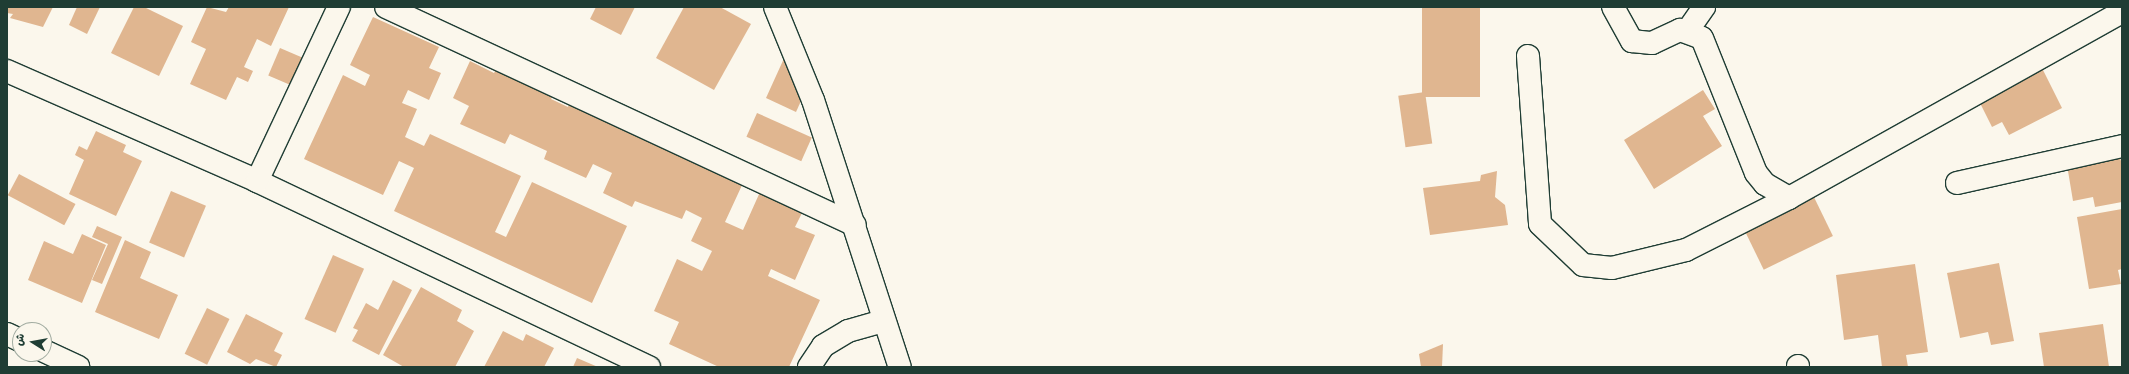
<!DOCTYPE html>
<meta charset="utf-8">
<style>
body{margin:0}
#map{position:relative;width:2129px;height:374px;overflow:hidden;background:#fbf7ec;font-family:Dekko,"Playpen Sans Arabic",sans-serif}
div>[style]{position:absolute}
.building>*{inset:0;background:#e0b690;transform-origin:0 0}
.roads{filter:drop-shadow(1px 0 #1f3d34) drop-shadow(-1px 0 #1f3d34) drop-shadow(0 1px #1f3d34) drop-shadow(0 -1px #1f3d34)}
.minor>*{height:22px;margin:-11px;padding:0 11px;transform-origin:11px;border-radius:11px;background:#fbf7ec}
span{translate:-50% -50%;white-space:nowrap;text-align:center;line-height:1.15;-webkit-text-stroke:3px #fbf7ec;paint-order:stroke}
.frame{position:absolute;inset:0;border:8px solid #1f3d34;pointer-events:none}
.north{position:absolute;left:12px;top:322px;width:40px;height:40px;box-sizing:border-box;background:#fbf7ec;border:1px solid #a3ada2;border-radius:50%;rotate:281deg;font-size:11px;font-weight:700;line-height:16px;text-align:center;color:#1f3d34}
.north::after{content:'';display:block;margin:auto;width:14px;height:18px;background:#1f3d34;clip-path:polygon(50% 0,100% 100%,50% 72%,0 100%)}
</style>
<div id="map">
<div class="building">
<div style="clip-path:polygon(7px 7px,53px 7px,43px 27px,10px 18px,13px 14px,7px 13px)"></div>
<div style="clip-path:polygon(77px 7px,100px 7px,87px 34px,69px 25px)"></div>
<div style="clip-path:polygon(134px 7px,144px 7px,183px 26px,159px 76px,111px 53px)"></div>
<div style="clip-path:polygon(207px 7px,226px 12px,229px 7px,289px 7px,271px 46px,257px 39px,244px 67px,253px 71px,248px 82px,237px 77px,226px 100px,190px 84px,206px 49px,191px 42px)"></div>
<div style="clip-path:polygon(596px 7px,635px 7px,621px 35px,590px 19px)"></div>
<div style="clip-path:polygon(684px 7px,720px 7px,751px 24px,714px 90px,656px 58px)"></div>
<div style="left:1422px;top:7px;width:58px;height:90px"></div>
<div style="clip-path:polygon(373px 17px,439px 47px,429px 68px,441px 73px,429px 100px,408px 90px,402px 103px,417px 109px,405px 137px,424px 146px,430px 134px,521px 176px,495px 232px,506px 237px,532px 182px,627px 226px,592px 303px,394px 211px,414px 168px,399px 161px,383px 195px,304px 159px,343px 75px,365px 86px,370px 75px,350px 65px)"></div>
<div style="left:280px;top:48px;width:26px;height:30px;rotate:23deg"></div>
<div style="clip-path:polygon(786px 54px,805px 92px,796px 112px,766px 98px)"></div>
<div style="clip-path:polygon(470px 61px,494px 73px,498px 66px,555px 92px,551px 99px,568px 107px,570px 102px,743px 183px,725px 222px,743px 230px,760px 192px,803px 211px,795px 227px,815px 235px,795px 280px,771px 269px,768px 276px,820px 300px,789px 367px,719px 367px,669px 344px,679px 322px,654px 311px,677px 259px,702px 271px,712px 251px,691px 241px,702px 218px,686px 210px,682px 219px,635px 201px,632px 207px,603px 193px,612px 173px,593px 164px,586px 178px,544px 159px,547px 151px,510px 134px,505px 144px,460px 124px,469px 106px,453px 98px)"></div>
<div style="clip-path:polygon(2042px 68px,2062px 108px,2009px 135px,2002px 122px,1992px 127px,1979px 101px)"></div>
<div style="clip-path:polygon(1703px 90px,1715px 109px,1703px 116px,1722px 146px,1654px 189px,1624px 140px)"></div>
<div style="left:1425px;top:92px;width:52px;height:27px;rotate:82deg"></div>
<div style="left:757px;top:113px;width:60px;height:26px;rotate:24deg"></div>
<div style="clip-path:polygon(96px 131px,126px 145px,123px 152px,142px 161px,116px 216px,69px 194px,84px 160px,75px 155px,79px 146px,87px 150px)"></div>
<div style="clip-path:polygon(2117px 149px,2122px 164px,2122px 202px,2095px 207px,2093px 197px,2073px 201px,2066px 159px)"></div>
<div style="clip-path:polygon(1497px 171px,1495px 197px,1505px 205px,1508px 225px,1430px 235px,1423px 188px,1480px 181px,1481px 175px)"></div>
<div style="left:19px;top:174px;width:64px;height:24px;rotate:28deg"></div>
<div style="left:171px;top:191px;width:38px;height:56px;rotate:23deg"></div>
<div style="left:1811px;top:191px;width:50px;height:77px;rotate:64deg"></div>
<div style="clip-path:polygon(2122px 209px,2122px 269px,2118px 270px,2121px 284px,2089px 289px,2077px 217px)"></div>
<div style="clip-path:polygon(97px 226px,122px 237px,102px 284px,92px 280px,108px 244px,92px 237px)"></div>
<div style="clip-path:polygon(82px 234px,106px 245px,82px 303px,28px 280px,44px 241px,73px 254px)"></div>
<div style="clip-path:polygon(125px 240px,151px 252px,140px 278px,178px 295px,159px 339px,95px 312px)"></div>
<div style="left:333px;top:255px;width:34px;height:70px;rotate:24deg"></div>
<div style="clip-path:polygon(1999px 263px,2014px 341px,1991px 345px,1988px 332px,1960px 338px,1947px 273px)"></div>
<div style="clip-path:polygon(1915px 264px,1928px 352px,1906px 355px,1908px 367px,1882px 367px,1878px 335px,1844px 340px,1836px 275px)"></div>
<div style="clip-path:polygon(393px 280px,412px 290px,379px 355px,352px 341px,358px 330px,353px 328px,366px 303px,378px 310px)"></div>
<div style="clip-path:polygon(421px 287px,462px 310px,457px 321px,474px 331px,455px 367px,404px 367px,383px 355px)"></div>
<div style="left:207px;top:308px;width:25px;height:51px;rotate:26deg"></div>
<div style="clip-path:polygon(246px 314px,283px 333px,274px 351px,282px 355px,276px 367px,256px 359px,250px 364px,227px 352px)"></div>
<div style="clip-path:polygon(2103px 324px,2109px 367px,2044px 367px,2039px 333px)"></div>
<div style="clip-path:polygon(503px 331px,523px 341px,526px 334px,554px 348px,544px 367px,484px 367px)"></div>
<div style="clip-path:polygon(1443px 344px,1442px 367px,1421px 367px,1419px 354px)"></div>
<div style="clip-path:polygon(577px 358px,598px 367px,573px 367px)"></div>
</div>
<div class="roads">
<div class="minor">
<div style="left:386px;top:7px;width:517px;rotate:24.93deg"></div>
<div style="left:775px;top:7px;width:100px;rotate:67.8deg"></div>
<div style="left:813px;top:100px;width:281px;rotate:72deg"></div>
<div style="left:1613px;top:7px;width:39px;rotate:61deg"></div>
<div style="left:1632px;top:41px;width:20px;rotate:6deg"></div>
<div style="left:1652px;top:43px;width:31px;rotate:-25deg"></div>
<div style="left:1680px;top:30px;width:23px;rotate:20deg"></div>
<div style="left:1702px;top:38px;width:145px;rotate:68.2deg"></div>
<div style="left:1756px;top:173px;width:14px;rotate:51deg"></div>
<div style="left:1765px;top:184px;width:28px;rotate:30deg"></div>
<div style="left:1789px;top:198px;width:381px;rotate:-29.2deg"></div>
<div style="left:1688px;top:30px;width:28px;rotate:-55deg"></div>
<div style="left:1528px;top:56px;width:168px;rotate:85.9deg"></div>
<div style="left:1540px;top:224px;width:59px;rotate:43.6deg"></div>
<div style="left:1583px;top:265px;width:29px;rotate:6deg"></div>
<div style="left:1612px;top:268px;width:76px;rotate:-13.7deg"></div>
<div style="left:1686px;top:250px;width:115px;rotate:-26.8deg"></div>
<div style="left:7px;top:71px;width:273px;rotate:23.7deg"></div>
<div style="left:257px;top:181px;width:434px;rotate:25.4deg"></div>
<div style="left:257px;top:181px;width:192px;rotate:-64.8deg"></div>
<div style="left:1957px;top:183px;width:169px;rotate:-12.6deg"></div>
<div style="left:7px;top:334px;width:14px;rotate:25deg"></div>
<div style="left:44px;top:351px;width:38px;rotate:25deg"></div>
<div style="left:1798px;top:366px;width:1px;rotate:90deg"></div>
<div style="left:809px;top:367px;width:25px;rotate:-56deg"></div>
<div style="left:823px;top:346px;width:29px;rotate:-31deg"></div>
<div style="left:848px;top:331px;width:37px;rotate:-16deg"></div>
</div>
</div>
<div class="frame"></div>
<div class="north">ش</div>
</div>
